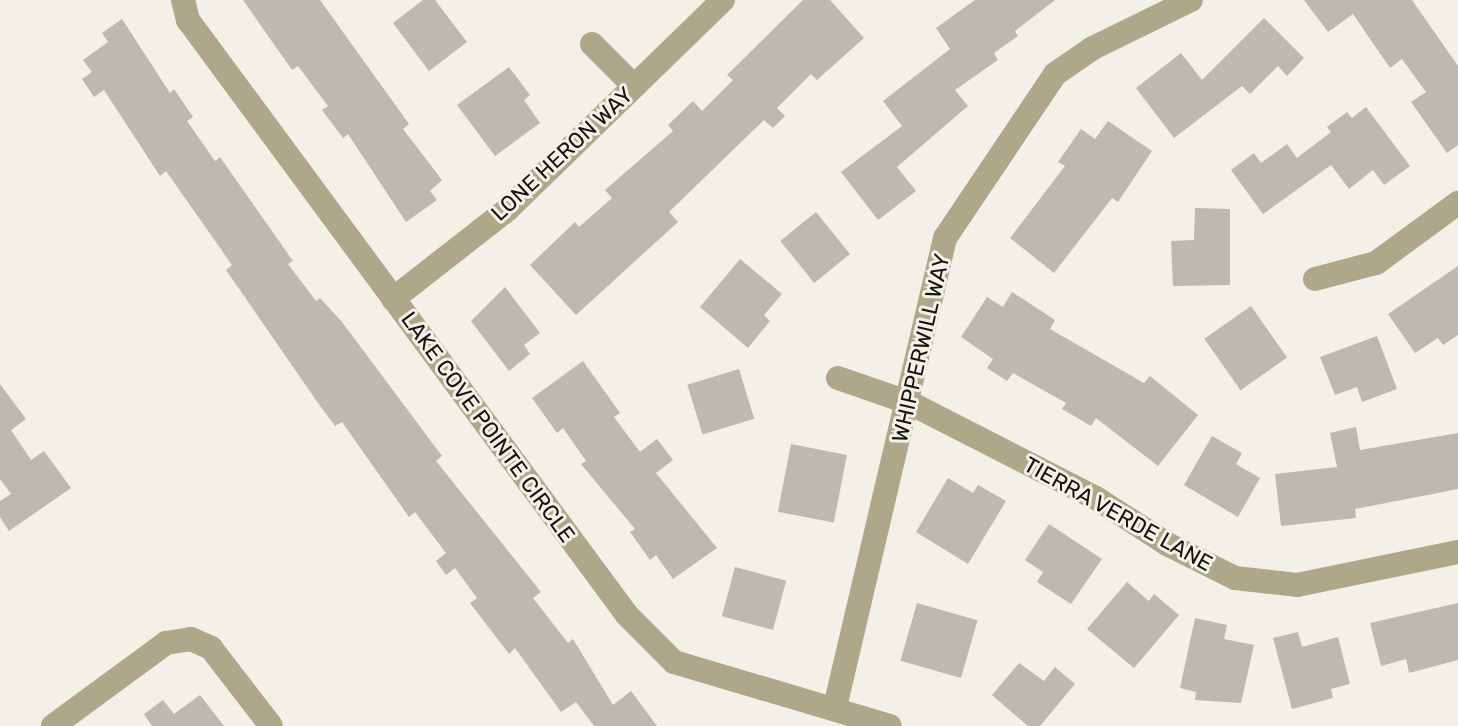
<!DOCTYPE html>
<style>
body{margin:0}
#map{position:relative;width:1458px;height:726px;overflow:hidden;background:#f2f0e7;font-family:Rubik,sans-serif}
div>[style]{position:absolute}
.building>*{inset:0;background:#bbb9b1;transform-origin:0 0}
.minor>*{height:24px;margin:-12px;padding:0 12px;transform-origin:12px;border-radius:12px;background:#aea789}
span{translate:-50% -50%;white-space:nowrap;text-align:center;line-height:1.15;-webkit-text-stroke:6px #f2f0e7;paint-order:stroke}
.street-label{font-size:22px;color:#141411}
</style>
<div id="map">
<div class="building">
<div style="clip-path:polygon(243px 0,320px 0,409px 124px,403px 129px,442px 180px,430px 191px,437px 200px,406px 222px,348px 134px,343px 138px,322px 110px,328px 106px,298px 66px,292px 70px)"></div>
<div style="clip-path:polygon(423px 0,435px 0,467px 42px,429px 71px,393px 23px)"></div>
<div style="clip-path:polygon(803px 0,830px 0,864px 38px,817px 80px,811px 74px,777px 108px,785px 116px,773px 128px,764px 120px,736px 147px,669px 212px,678px 222px,576px 315px,530px 265px,575px 222px,579px 227px,612px 198px,605px 190px,673px 131px,668px 125px,693px 101px,702px 111px,733px 80px,727px 75px)"></div>
<div style="clip-path:polygon(975px 0,1055px 0,1015px 31px,1018px 36px,994px 53px,998px 60px,955px 90px,968px 106px,897px 167px,916px 191px,878px 220px,841px 172px,902px 126px,883px 101px,950px 49px,936px 28px)"></div>
<div style="clip-path:polygon(1304px 0,1412px 0,1458px 66px,1458px 145px,1447px 153px,1411px 102px,1426px 92px,1402px 59px,1390px 68px,1353px 14px,1328px 32px)"></div>
<div style="clip-path:polygon(1264px 18px,1304px 58px,1287px 76px,1278px 66px,1250px 94px,1242px 86px,1174px 138px,1136px 88px,1181px 53px,1202px 80px)"></div>
<div style="clip-path:polygon(122px 19px,170px 93px,174px 89px,193px 117px,187px 121px,215px 161px,220px 157px,293px 261px,288px 264px,316px 301px,320px 298px,342px 322px,442px 456px,436px 461px,541px 592px,533px 598px,568px 643px,573px 639px,613px 705px,631px 691px,657px 726px,594px 726px,576px 702px,561px 712px,515px 648px,509px 654px,470px 603px,477px 598px,455px 568px,446px 575px,436px 561px,446px 553px,415px 512px,409px 517px,342px 422px,335px 426px,318px 403px,226px 270px,232px 265px,166px 171px,160px 176px,104px 90px,94px 97px,82px 79px,92px 72px,83px 60px,108px 42px,102px 33px)"></div>
<div style="clip-path:polygon(509px 67px,530px 95px,524px 100px,540px 123px,495px 156px,457px 105px)"></div>
<div style="clip-path:polygon(1366px 107px,1410px 166px,1384px 185px,1373px 170px,1349px 189px,1331px 165px,1263px 214px,1231px 170px,1254px 153px,1261px 163px,1287px 144px,1297px 158px,1331px 132px,1327px 127px,1347px 112px,1352px 118px)"></div>
<div style="clip-path:polygon(1108px 121px,1152px 151px,1118px 202px,1112px 198px,1054px 273px,1010px 238px,1065px 166px,1058px 162px,1081px 129px,1095px 139px)"></div>
<div style="clip-path:polygon(1195px 208px,1230px 209px,1230px 285px,1173px 286px,1171px 241px,1194px 240px)"></div>
<div style="left:816px;top:212px;width:54px;height:46px;rotate:51deg"></div>
<div style="clip-path:polygon(740px 259px,782px 294px,764px 315px,770px 321px,748px 348px,700px 307px)"></div>
<div style="clip-path:polygon(1458px 266px,1458px 335px,1443px 345px,1438px 338px,1415px 353px,1388px 314px)"></div>
<div style="clip-path:polygon(505px 287px,540px 333px,524px 345px,530px 354px,509px 371px,471px 321px)"></div>
<div style="clip-path:polygon(1012px 292px,1055px 320px,1050px 329px,1144px 383px,1150px 376px,1198px 415px,1158px 466px,1096px 418px,1091px 426px,1062px 409px,1066px 403px,1013px 373px,1007px 381px,987px 368px,993px 359px,961px 337px,987px 297px,1003px 307px)"></div>
<div style="left:1251px;top:306px;width:63px;height:57px;rotate:55deg"></div>
<div style="clip-path:polygon(1377px 336px,1397px 389px,1362px 402px,1357px 387px,1335px 395px,1320px 357px)"></div>
<div style="clip-path:polygon(583px 361px,620px 413px,614px 417px,640px 452px,657px 439px,673px 460px,656px 473px,717px 548px,673px 579px,656px 555px,650px 560px,630px 532px,635px 529px,581px 464px,586px 461px,563px 428px,557px 433px,532px 398px)"></div>
<div style="left:739px;top:369px;width:52px;height:54px;rotate:73deg"></div>
<div style="clip-path:polygon(0 384px,26px 419px,11px 430px,31px 460px,44px 451px,71px 488px,9px 531px,0 517px,0 501px,11px 494px,0 479px)"></div>
<div style="clip-path:polygon(1356px 427px,1360px 450px,1458px 433px,1458px 489px,1355px 509px,1356px 518px,1281px 526px,1275px 474px,1337px 467px,1330px 433px)"></div>
<div style="clip-path:polygon(1212px 436px,1242px 453px,1236px 464px,1260px 478px,1238px 517px,1184px 485px)"></div>
<div style="left:791px;top:444px;width:57px;height:69px;rotate:11deg"></div>
<div style="clip-path:polygon(948px 478px,973px 493px,978px 485px,1006px 501px,968px 564px,916px 532px)"></div>
<div style="clip-path:polygon(1049px 524px,1102px 559px,1071px 604px,1037px 582px,1043px 572px,1025px 560px)"></div>
<div style="left:735px;top:567px;width:53px;height:51px;rotate:15deg"></div>
<div style="clip-path:polygon(1127px 582px,1149px 601px,1154px 594px,1179px 615px,1134px 668px,1087px 629px)"></div>
<div style="left:917px;top:603px;width:63px;height:60px;rotate:16deg"></div>
<div style="clip-path:polygon(1458px 603px,1458px 660px,1409px 673px,1406px 659px,1381px 666px,1370px 623px)"></div>
<div style="clip-path:polygon(1195px 618px,1227px 625px,1224px 639px,1254px 645px,1241px 703px,1195px 700px,1196px 692px,1180px 688px)"></div>
<div style="clip-path:polygon(1298px 632px,1302px 647px,1338px 637px,1350px 684px,1331px 689px,1333px 698px,1292px 709px,1273px 638px)"></div>
<div style="clip-path:polygon(1019px 663px,1044px 681px,1055px 667px,1075px 684px,1040px 726px,1028px 726px,992px 695px)"></div>
<div style="clip-path:polygon(200px 695px,224px 726px,152px 726px,144px 714px,163px 700px,174px 714px)"></div>
</div>
<div class="minor">
<div style="left:183px;top:0;width:21px;rotate:76deg"></div>
<div style="left:188px;top:20px;width:739px;rotate:53.58deg"></div>
<div style="left:627px;top:615px;width:66px;rotate:45deg"></div>
<div style="left:674px;top:662px;width:225px;rotate:16.5deg"></div>
<div style="left:592px;top:44px;width:59px;rotate:45deg"></div>
<div style="left:1315px;top:279px;width:63px;rotate:-14.7deg"></div>
<div style="left:1376px;top:263px;width:102px;rotate:-36.2deg"></div>
<div style="left:393px;top:299px;width:145px;rotate:-38deg"></div>
<div style="left:507px;top:210px;width:301px;rotate:-44.2deg"></div>
<div style="left:838px;top:378px;width:76px;rotate:19.1deg"></div>
<div style="left:910px;top:403px;width:209px;rotate:27.1deg"></div>
<div style="left:1096px;top:498px;width:85px;rotate:32.9deg"></div>
<div style="left:1167px;top:544px;width:76px;rotate:26.6deg"></div>
<div style="left:1235px;top:578px;width:62px;rotate:6.4deg"></div>
<div style="left:1297px;top:585px;width:164px;rotate:-11.6deg"></div>
<div style="left:835px;top:707px;width:482px;rotate:-76.8deg"></div>
<div style="left:945px;top:238px;width:197px;rotate:-56.1deg"></div>
<div style="left:1055px;top:74px;width:46px;rotate:-34.4deg"></div>
<div style="left:1093px;top:48px;width:109px;rotate:-26.1deg"></div>
<div style="left:53px;top:726px;width:140px;rotate:-36.3deg"></div>
<div style="left:166px;top:643px;width:25px;rotate:-9deg"></div>
<div style="left:191px;top:639px;width:22px;rotate:24deg"></div>
<div style="left:211px;top:648px;width:98px;rotate:52.4deg"></div>
</div>
<div class="street-label">
<span style="left:562px;top:154px;rotate:-43deg">LONE HERON WAY</span>
<span style="left:921px;top:348px;rotate:-77deg">WHIPPERWILL WAY</span>
<span style="left:488px;top:427px;rotate:54deg">LAKE COVE POINTE CIRCLE</span>
<span style="left:1118px;top:514px;rotate:29deg">TIERRA VERDE LANE</span>
</div>
</div>
